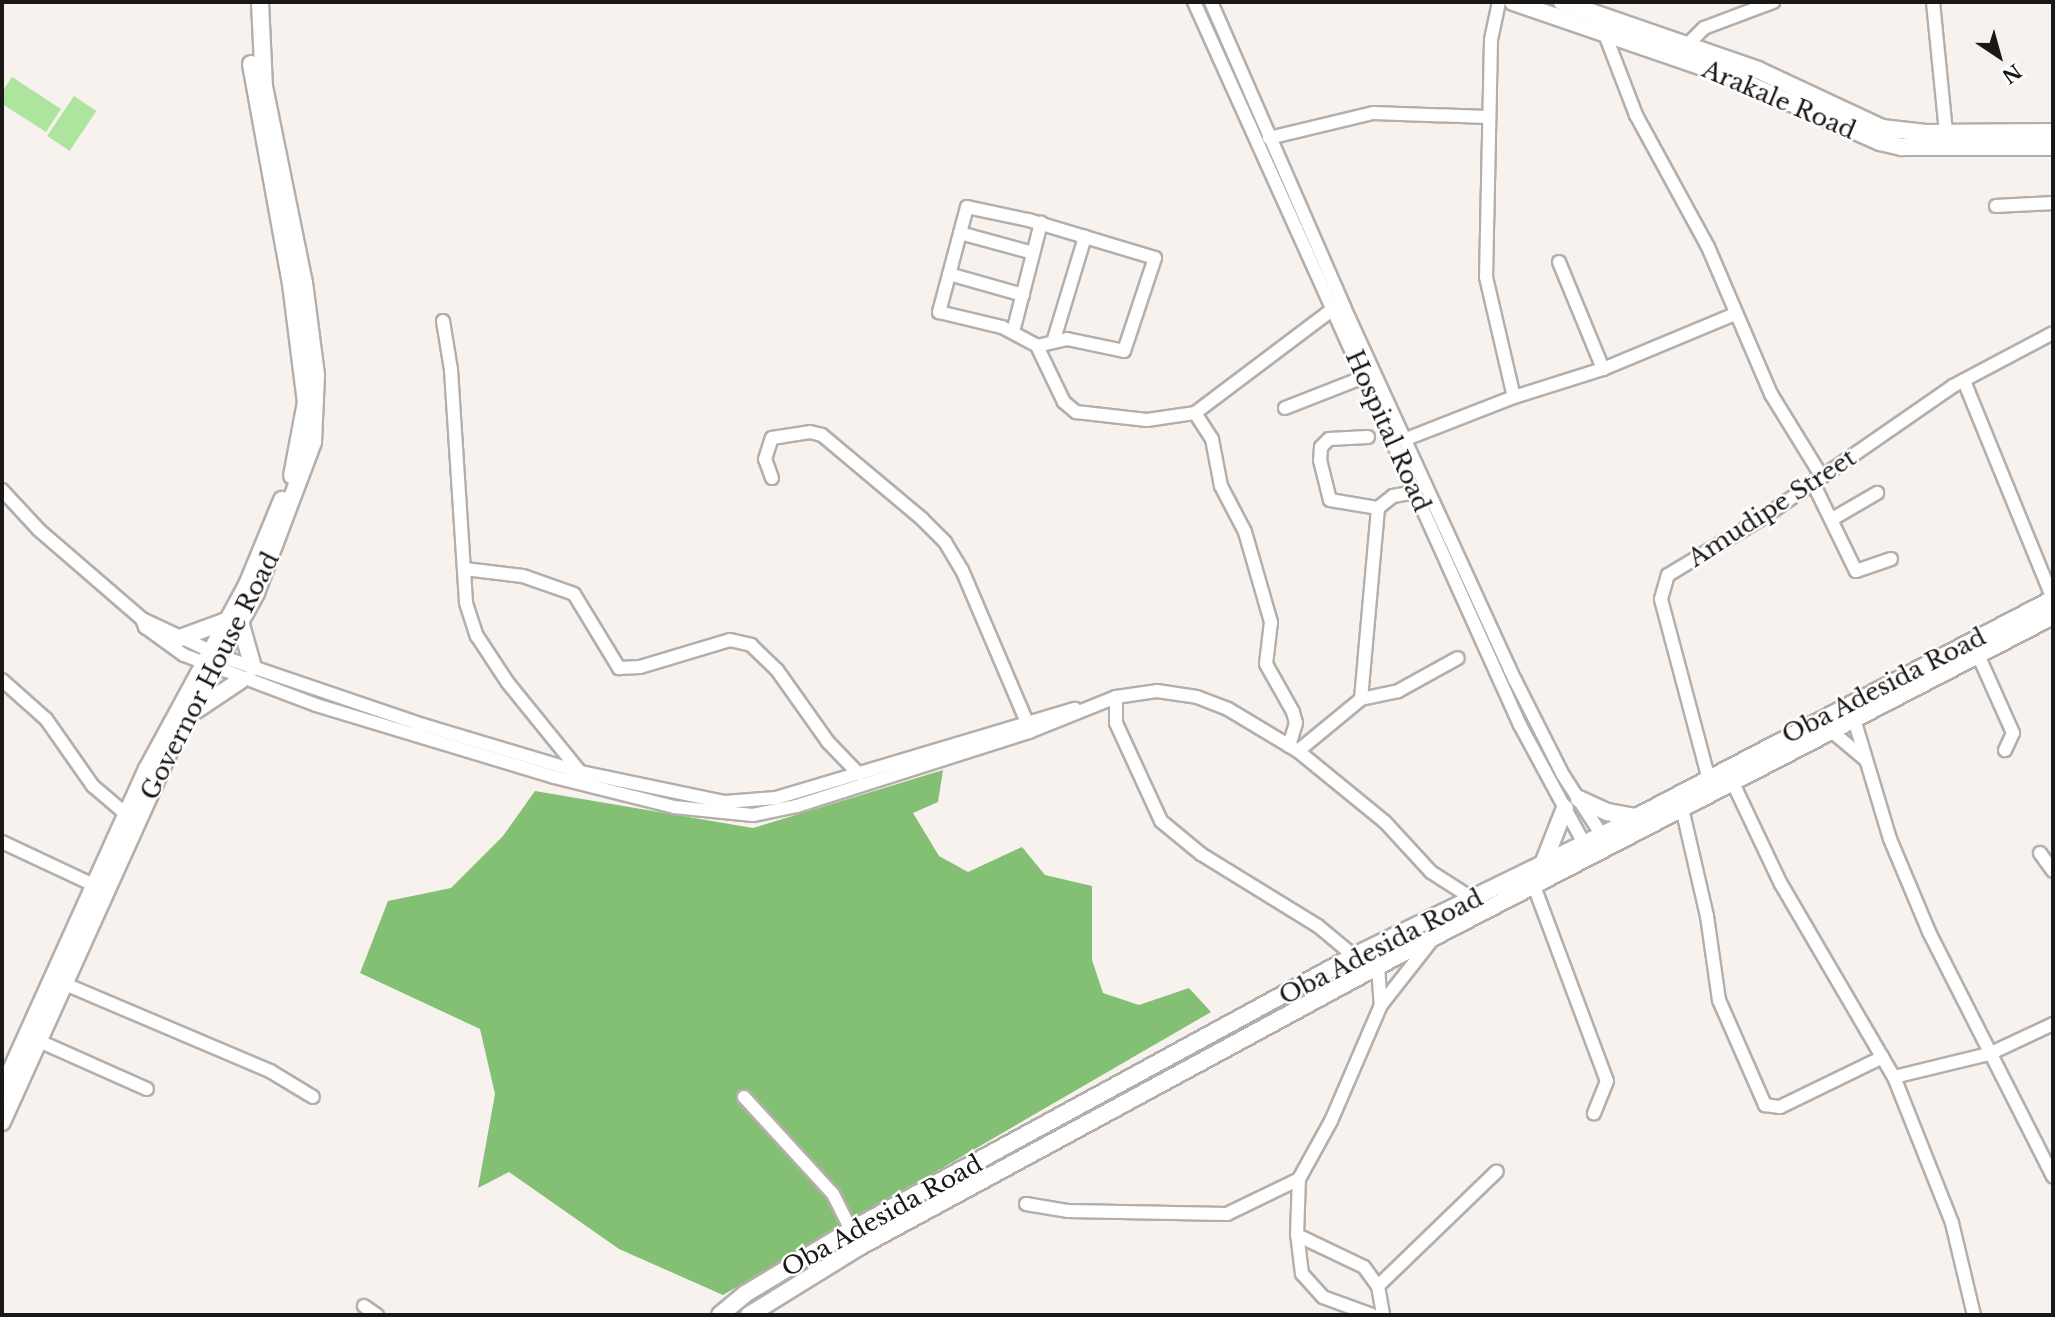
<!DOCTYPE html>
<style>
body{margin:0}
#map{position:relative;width:2055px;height:1317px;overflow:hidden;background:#f8f2ef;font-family:"Libre Baskerville",serif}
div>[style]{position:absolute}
.green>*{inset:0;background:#ade49e;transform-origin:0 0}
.forest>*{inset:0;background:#84c074}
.roads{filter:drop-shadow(2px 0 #b4afab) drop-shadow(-2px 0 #b4afab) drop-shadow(0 2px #b4afab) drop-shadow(0 -2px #b4afab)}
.minor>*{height:12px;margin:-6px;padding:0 6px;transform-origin:6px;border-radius:6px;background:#fff}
.major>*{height:16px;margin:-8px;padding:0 8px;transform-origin:8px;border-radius:8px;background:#fff}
span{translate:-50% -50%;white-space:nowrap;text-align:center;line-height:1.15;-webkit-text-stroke:5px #fff;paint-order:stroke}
.street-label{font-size:24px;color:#1a1817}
.frame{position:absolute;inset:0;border:4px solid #1a1817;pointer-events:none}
.north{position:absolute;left:1964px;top:21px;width:70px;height:70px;-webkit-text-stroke:5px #fff;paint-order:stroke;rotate:144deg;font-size:19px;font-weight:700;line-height:28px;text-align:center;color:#1a1817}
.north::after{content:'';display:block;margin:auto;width:24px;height:32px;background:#1a1817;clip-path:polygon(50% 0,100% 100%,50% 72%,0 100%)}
</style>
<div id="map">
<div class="green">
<div style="clip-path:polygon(12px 77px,61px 109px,46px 132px,2px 104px,2px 92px)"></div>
<div style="left:74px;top:96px;width:27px;height:48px;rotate:34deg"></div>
</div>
<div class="forest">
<div style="clip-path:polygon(943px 770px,938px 802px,913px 813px,939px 856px,968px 872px,1022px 847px,1045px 875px,1092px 886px,1092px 960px,1103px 993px,1139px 1005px,1189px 988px,1211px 1012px,723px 1295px,619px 1249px,509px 1172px,478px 1188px,495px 1094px,480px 1029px,360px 973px,388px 901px,451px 888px,503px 836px,535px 791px,753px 828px)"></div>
</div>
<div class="roads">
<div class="minor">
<div style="left:1194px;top:2px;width:793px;rotate:65.73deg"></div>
<div style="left:1520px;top:725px;width:141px;rotate:61.6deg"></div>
<div style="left:1211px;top:2px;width:333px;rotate:66.4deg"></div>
<div style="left:1344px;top:307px;width:410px;rotate:65.4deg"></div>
<div style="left:1515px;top:680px;width:106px;rotate:63.2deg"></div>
<div style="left:1563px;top:775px;width:77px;rotate:57.1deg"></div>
<div style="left:1499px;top:2px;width:39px;rotate:102deg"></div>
<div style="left:1491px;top:40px;width:237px;rotate:91.2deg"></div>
<div style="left:1486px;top:277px;width:123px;rotate:76.9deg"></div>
<div style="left:1933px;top:2px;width:132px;rotate:84.3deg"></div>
<div style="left:1603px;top:29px;width:92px;rotate:69deg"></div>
<div style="left:1636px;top:115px;width:150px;rotate:61.4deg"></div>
<div style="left:1708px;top:247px;width:160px;rotate:66.8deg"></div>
<div style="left:1771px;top:394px;width:97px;rotate:58.4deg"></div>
<div style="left:1681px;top:51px;width:33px;rotate:-45deg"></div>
<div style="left:1704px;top:28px;width:74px;rotate:-20.6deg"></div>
<div style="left:1269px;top:138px;width:107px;rotate:-13.5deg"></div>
<div style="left:1373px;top:113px;width:114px;rotate:2deg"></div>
<div style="left:1996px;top:206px;width:57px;rotate:-3deg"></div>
<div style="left:960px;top:233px;width:76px;rotate:15.3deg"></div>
<div style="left:1559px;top:262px;width:116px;rotate:67.6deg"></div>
<div style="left:949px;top:274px;width:77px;rotate:15.8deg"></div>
<div style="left:443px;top:321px;width:50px;rotate:80.7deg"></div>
<div style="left:451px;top:370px;width:233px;rotate:86.3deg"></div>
<div style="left:466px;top:603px;width:35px;rotate:72deg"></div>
<div style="left:477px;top:636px;width:56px;rotate:56.6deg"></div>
<div style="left:508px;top:683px;width:114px;rotate:51deg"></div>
<div style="left:1013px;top:332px;width:113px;rotate:-75.6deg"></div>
<div style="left:1054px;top:339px;width:107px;rotate:-73.1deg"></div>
<div style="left:1037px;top:346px;width:31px;rotate:-13deg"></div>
<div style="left:1067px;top:339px;width:58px;rotate:11.9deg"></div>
<div style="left:1124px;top:351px;width:98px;rotate:-71.6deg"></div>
<div style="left:1155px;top:258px;width:133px;rotate:-163.3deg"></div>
<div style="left:1028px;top:220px;width:62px;rotate:-168deg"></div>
<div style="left:967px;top:207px;width:109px;rotate:104.9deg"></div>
<div style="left:939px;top:312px;width:65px;rotate:13.4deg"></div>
<div style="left:1002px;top:327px;width:40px;rotate:28deg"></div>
<div style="left:1037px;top:346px;width:62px;rotate:64.3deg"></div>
<div style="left:1064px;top:402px;width:16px;rotate:40deg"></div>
<div style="left:1076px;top:412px;width:71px;rotate:6.4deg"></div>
<div style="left:1147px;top:420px;width:49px;rotate:-8.3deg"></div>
<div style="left:1195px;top:413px;width:173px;rotate:-37deg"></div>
<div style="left:1964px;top:381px;width:235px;rotate:67.8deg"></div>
<div style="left:1285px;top:408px;width:85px;rotate:-21.4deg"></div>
<div style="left:1195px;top:413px;width:31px;rotate:57deg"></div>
<div style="left:1212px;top:439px;width:48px;rotate:79.2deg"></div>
<div style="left:1221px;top:486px;width:52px;rotate:62.4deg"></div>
<div style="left:1245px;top:532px;width:94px;rotate:73.9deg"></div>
<div style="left:1271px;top:622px;width:42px;rotate:96.8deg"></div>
<div style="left:1266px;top:664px;width:55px;rotate:60.6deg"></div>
<div style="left:1293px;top:712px;width:11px;rotate:75deg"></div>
<div style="left:1296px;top:723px;width:24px;rotate:107deg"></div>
<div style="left:1368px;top:437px;width:39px;rotate:177deg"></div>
<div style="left:1329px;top:439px;width:11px;rotate:135deg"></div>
<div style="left:1321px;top:447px;width:13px;rotate:94deg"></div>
<div style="left:1320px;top:460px;width:41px;rotate:76deg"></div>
<div style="left:1330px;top:500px;width:49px;rotate:9.5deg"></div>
<div style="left:1406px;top:439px;width:116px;rotate:-21.3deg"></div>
<div style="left:1514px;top:397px;width:93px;rotate:-17.5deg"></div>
<div style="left:1603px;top:369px;width:143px;rotate:-22.6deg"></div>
<div style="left:772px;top:478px;width:20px;rotate:-110deg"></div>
<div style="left:765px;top:459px;width:22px;rotate:-72deg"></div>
<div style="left:772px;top:438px;width:38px;rotate:-9deg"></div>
<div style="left:810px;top:432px;width:12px;rotate:14deg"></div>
<div style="left:822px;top:435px;width:131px;rotate:40deg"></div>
<div style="left:922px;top:519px;width:33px;rotate:45deg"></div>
<div style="left:945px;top:542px;width:33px;rotate:59deg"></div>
<div style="left:962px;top:570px;width:163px;rotate:66.9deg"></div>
<div style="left:1813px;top:483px;width:98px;rotate:64deg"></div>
<div style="left:1856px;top:571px;width:37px;rotate:-19deg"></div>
<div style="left:2px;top:490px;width:54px;rotate:47.2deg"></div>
<div style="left:39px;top:530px;width:136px;rotate:40.8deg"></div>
<div style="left:142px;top:619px;width:9px;rotate:69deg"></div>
<div style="left:145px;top:627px;width:48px;rotate:35.7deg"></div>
<div style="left:184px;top:655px;width:141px;rotate:20.7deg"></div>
<div style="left:316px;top:705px;width:249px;rotate:16.8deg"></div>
<div style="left:554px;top:777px;width:124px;rotate:14deg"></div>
<div style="left:674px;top:807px;width:79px;rotate:5.8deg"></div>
<div style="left:753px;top:815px;width:45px;rotate:-11.6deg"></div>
<div style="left:797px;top:806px;width:244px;rotate:-17.7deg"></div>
<div style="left:1029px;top:732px;width:94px;rotate:-21.9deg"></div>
<div style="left:1116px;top:697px;width:41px;rotate:-8.3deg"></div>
<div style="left:1157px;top:691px;width:40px;rotate:8.5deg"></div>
<div style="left:1197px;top:697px;width:33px;rotate:21deg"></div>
<div style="left:1228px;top:709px;width:82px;rotate:31deg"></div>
<div style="left:1298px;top:751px;width:112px;rotate:39.2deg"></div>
<div style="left:1385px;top:822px;width:68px;rotate:47.4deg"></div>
<div style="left:1431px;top:872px;width:50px;rotate:32.7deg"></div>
<div style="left:1834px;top:518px;width:50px;rotate:-30.2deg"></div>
<div style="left:465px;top:569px;width:58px;rotate:6.9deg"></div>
<div style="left:523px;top:576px;width:54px;rotate:19.4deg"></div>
<div style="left:574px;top:594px;width:87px;rotate:58.7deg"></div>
<div style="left:619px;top:668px;width:21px;rotate:-3deg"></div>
<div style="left:640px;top:667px;width:94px;rotate:-16.7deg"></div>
<div style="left:730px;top:640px;width:22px;rotate:13deg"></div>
<div style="left:751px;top:645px;width:36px;rotate:44deg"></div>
<div style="left:777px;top:670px;width:88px;rotate:54.7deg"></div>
<div style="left:828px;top:742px;width:45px;rotate:45.9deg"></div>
<div style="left:142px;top:619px;width:89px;rotate:25.1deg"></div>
<div style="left:223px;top:657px;width:211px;rotate:18.8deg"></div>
<div style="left:423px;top:725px;width:164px;rotate:16.7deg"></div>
<div style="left:580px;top:772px;width:148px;rotate:11.7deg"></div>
<div style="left:725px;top:802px;width:51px;rotate:-4.5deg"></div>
<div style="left:776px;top:798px;width:312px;rotate:-16.6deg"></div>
<div style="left:1975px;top:648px;width:93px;rotate:65.9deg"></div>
<div style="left:2013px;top:733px;width:19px;rotate:115deg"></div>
<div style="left:2px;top:680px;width:59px;rotate:41.6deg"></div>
<div style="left:46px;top:719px;width:82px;rotate:55deg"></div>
<div style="left:93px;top:786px;width:43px;rotate:40.3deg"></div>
<div style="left:1116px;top:697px;width:26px;rotate:90deg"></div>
<div style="left:1116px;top:723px;width:108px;rotate:65.3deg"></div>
<div style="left:1161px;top:821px;width:52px;rotate:39.5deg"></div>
<div style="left:1201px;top:854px;width:137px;rotate:31.6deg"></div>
<div style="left:1318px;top:926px;width:47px;rotate:39.8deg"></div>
<div style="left:1354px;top:956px;width:20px;rotate:60deg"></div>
<div style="left:1361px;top:699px;width:38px;rotate:-12deg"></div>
<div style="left:1398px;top:691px;width:68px;rotate:-28.8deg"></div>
<div style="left:1854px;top:719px;width:125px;rotate:73.3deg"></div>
<div style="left:1890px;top:839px;width:101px;rotate:67.2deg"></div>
<div style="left:1929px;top:932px;width:274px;rotate:63.1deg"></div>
<div style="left:1830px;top:730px;width:47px;rotate:39.8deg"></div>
<div style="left:1298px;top:751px;width:82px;rotate:-39.5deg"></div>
<div style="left:1361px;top:699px;width:192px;rotate:-84.9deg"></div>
<div style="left:1378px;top:508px;width:19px;rotate:-39deg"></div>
<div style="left:1393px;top:496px;width:23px;rotate:-10deg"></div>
<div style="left:1708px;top:776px;width:183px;rotate:-104.9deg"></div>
<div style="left:1661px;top:599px;width:25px;rotate:-74deg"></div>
<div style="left:1668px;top:575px;width:112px;rotate:-31.1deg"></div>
<div style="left:1764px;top:517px;width:230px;rotate:-34.7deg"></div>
<div style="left:1953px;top:386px;width:113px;rotate:-27.9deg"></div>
<div style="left:1732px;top:781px;width:114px;rotate:64.6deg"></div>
<div style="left:1781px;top:884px;width:224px;rotate:59.7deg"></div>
<div style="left:1894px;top:1077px;width:98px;rotate:-13.6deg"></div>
<div style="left:1989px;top:1054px;width:71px;rotate:-25.1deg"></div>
<div style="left:1682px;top:808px;width:111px;rotate:77deg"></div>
<div style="left:1707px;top:916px;width:85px;rotate:81.9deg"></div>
<div style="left:1719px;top:1000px;width:115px;rotate:66.3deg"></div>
<div style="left:1765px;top:1105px;width:15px;rotate:8deg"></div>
<div style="left:1780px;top:1107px;width:114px;rotate:-25.9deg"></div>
<div style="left:2px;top:842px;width:108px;rotate:25.1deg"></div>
<div style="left:2040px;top:853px;width:22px;rotate:54deg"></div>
<div style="left:1534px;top:886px;width:208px;rotate:69.5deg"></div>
<div style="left:1607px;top:1081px;width:35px;rotate:112deg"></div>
<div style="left:1378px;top:966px;width:39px;rotate:86deg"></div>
<div style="left:65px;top:984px;width:223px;rotate:23deg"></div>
<div style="left:270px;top:1071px;width:50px;rotate:31.2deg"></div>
<div style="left:39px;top:1041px;width:118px;rotate:24deg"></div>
<div style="left:1894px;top:1077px;width:157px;rotate:68.3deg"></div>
<div style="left:1952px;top:1223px;width:95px;rotate:76.6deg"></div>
<div style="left:744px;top:1097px;width:132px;rotate:47.5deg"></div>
<div style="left:833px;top:1194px;width:40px;rotate:63.4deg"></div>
<div style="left:1026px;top:1204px;width:43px;rotate:9.5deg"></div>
<div style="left:1068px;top:1211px;width:159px;rotate:1.1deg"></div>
<div style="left:1227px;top:1214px;width:80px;rotate:-25.9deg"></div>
<div style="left:1297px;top:1235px;width:74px;rotate:25.5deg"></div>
<div style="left:1364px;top:1267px;width:24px;rotate:54deg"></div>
<div style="left:1378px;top:1286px;width:29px;rotate:80deg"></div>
<div style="left:1378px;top:1286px;width:165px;rotate:-44deg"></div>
<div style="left:364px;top:1306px;width:16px;rotate:35deg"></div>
<div style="left:1372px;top:1315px;width:52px;rotate:-159.8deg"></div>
<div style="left:1323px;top:1297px;width:31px;rotate:-132deg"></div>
<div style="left:1302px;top:1274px;width:39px;rotate:-97deg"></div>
<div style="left:1297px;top:1235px;width:56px;rotate:-88deg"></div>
<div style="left:1299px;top:1179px;width:66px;rotate:-61.1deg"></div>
<div style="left:1331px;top:1121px;width:126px;rotate:-66.7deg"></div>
<div style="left:1381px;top:1005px;width:83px;rotate:-51.9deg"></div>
</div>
<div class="major">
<div style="left:1513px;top:2px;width:231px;rotate:18.9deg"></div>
<div style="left:1732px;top:77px;width:162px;rotate:23.7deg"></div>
<div style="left:1880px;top:142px;width:23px;rotate:13deg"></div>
<div style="left:1902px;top:147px;width:151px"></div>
<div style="left:1562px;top:2px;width:207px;rotate:19.1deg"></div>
<div style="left:1758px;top:70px;width:137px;rotate:25.1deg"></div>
<div style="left:1882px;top:128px;width:44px;rotate:6.5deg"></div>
<div style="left:1926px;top:133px;width:127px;rotate:-0.5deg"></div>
<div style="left:251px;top:64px;width:224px;rotate:79.7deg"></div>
<div style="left:291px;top:284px;width:119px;rotate:82.8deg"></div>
<div style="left:306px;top:402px;width:75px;rotate:100.7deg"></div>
<div style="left:241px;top:625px;width:44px;rotate:74.1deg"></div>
<div style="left:180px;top:638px;width:52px;rotate:-20.2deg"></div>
<div style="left:196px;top:710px;width:54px;rotate:-33.7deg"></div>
<div style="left:1579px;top:799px;width:31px;rotate:25deg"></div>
<div style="left:1607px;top:812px;width:28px;rotate:10deg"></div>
<div style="left:1543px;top:864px;width:60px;rotate:-68.6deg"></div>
<div style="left:2px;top:1090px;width:352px;rotate:-65.7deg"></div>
<div style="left:147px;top:769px;width:209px;rotate:-61.5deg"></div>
<div style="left:247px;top:585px;width:92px;rotate:-67.6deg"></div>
<div style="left:2px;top:1122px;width:416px;rotate:-65.7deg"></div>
<div style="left:173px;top:743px;width:171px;rotate:-61deg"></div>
<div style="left:256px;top:593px;width:161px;rotate:-69.3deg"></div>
<div style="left:313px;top:442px;width:67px;rotate:-87.4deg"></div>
<div style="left:316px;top:375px;width:93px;rotate:-97.4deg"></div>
<div style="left:304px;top:283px;width:200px;rotate:-101.5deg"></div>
<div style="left:264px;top:87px;width:85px;rotate:-92.7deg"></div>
<div style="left:720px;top:1315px;width:33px;rotate:-40deg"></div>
<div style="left:745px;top:1294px;width:124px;rotate:-31.1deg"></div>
<div style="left:851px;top:1230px;width:573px;rotate:-28.58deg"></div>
<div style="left:1354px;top:956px;width:276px;rotate:-26deg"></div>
<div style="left:1602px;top:835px;width:509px;rotate:-27.62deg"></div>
<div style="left:749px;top:1315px;width:129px;rotate:-31.7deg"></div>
<div style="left:859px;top:1247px;width:590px;rotate:-28.43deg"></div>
<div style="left:1378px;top:966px;width:760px;rotate:-27.41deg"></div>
</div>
</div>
<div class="street-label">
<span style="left:1779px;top:100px;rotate:23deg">Arakale Road</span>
<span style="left:1388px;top:431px;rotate:66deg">Hospital Road</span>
<span style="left:1772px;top:508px;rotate:-33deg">Amudipe Street</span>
<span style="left:210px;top:676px;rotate:-63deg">Governor House Road</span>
<span style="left:1884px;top:686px;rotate:-27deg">Oba Adesida Road</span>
<span style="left:1381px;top:947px;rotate:-27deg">Oba Adesida Road</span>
<span style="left:882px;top:1216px;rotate:-29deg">Oba Adesida Road</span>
</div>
<div class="frame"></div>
<div class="north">N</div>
</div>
